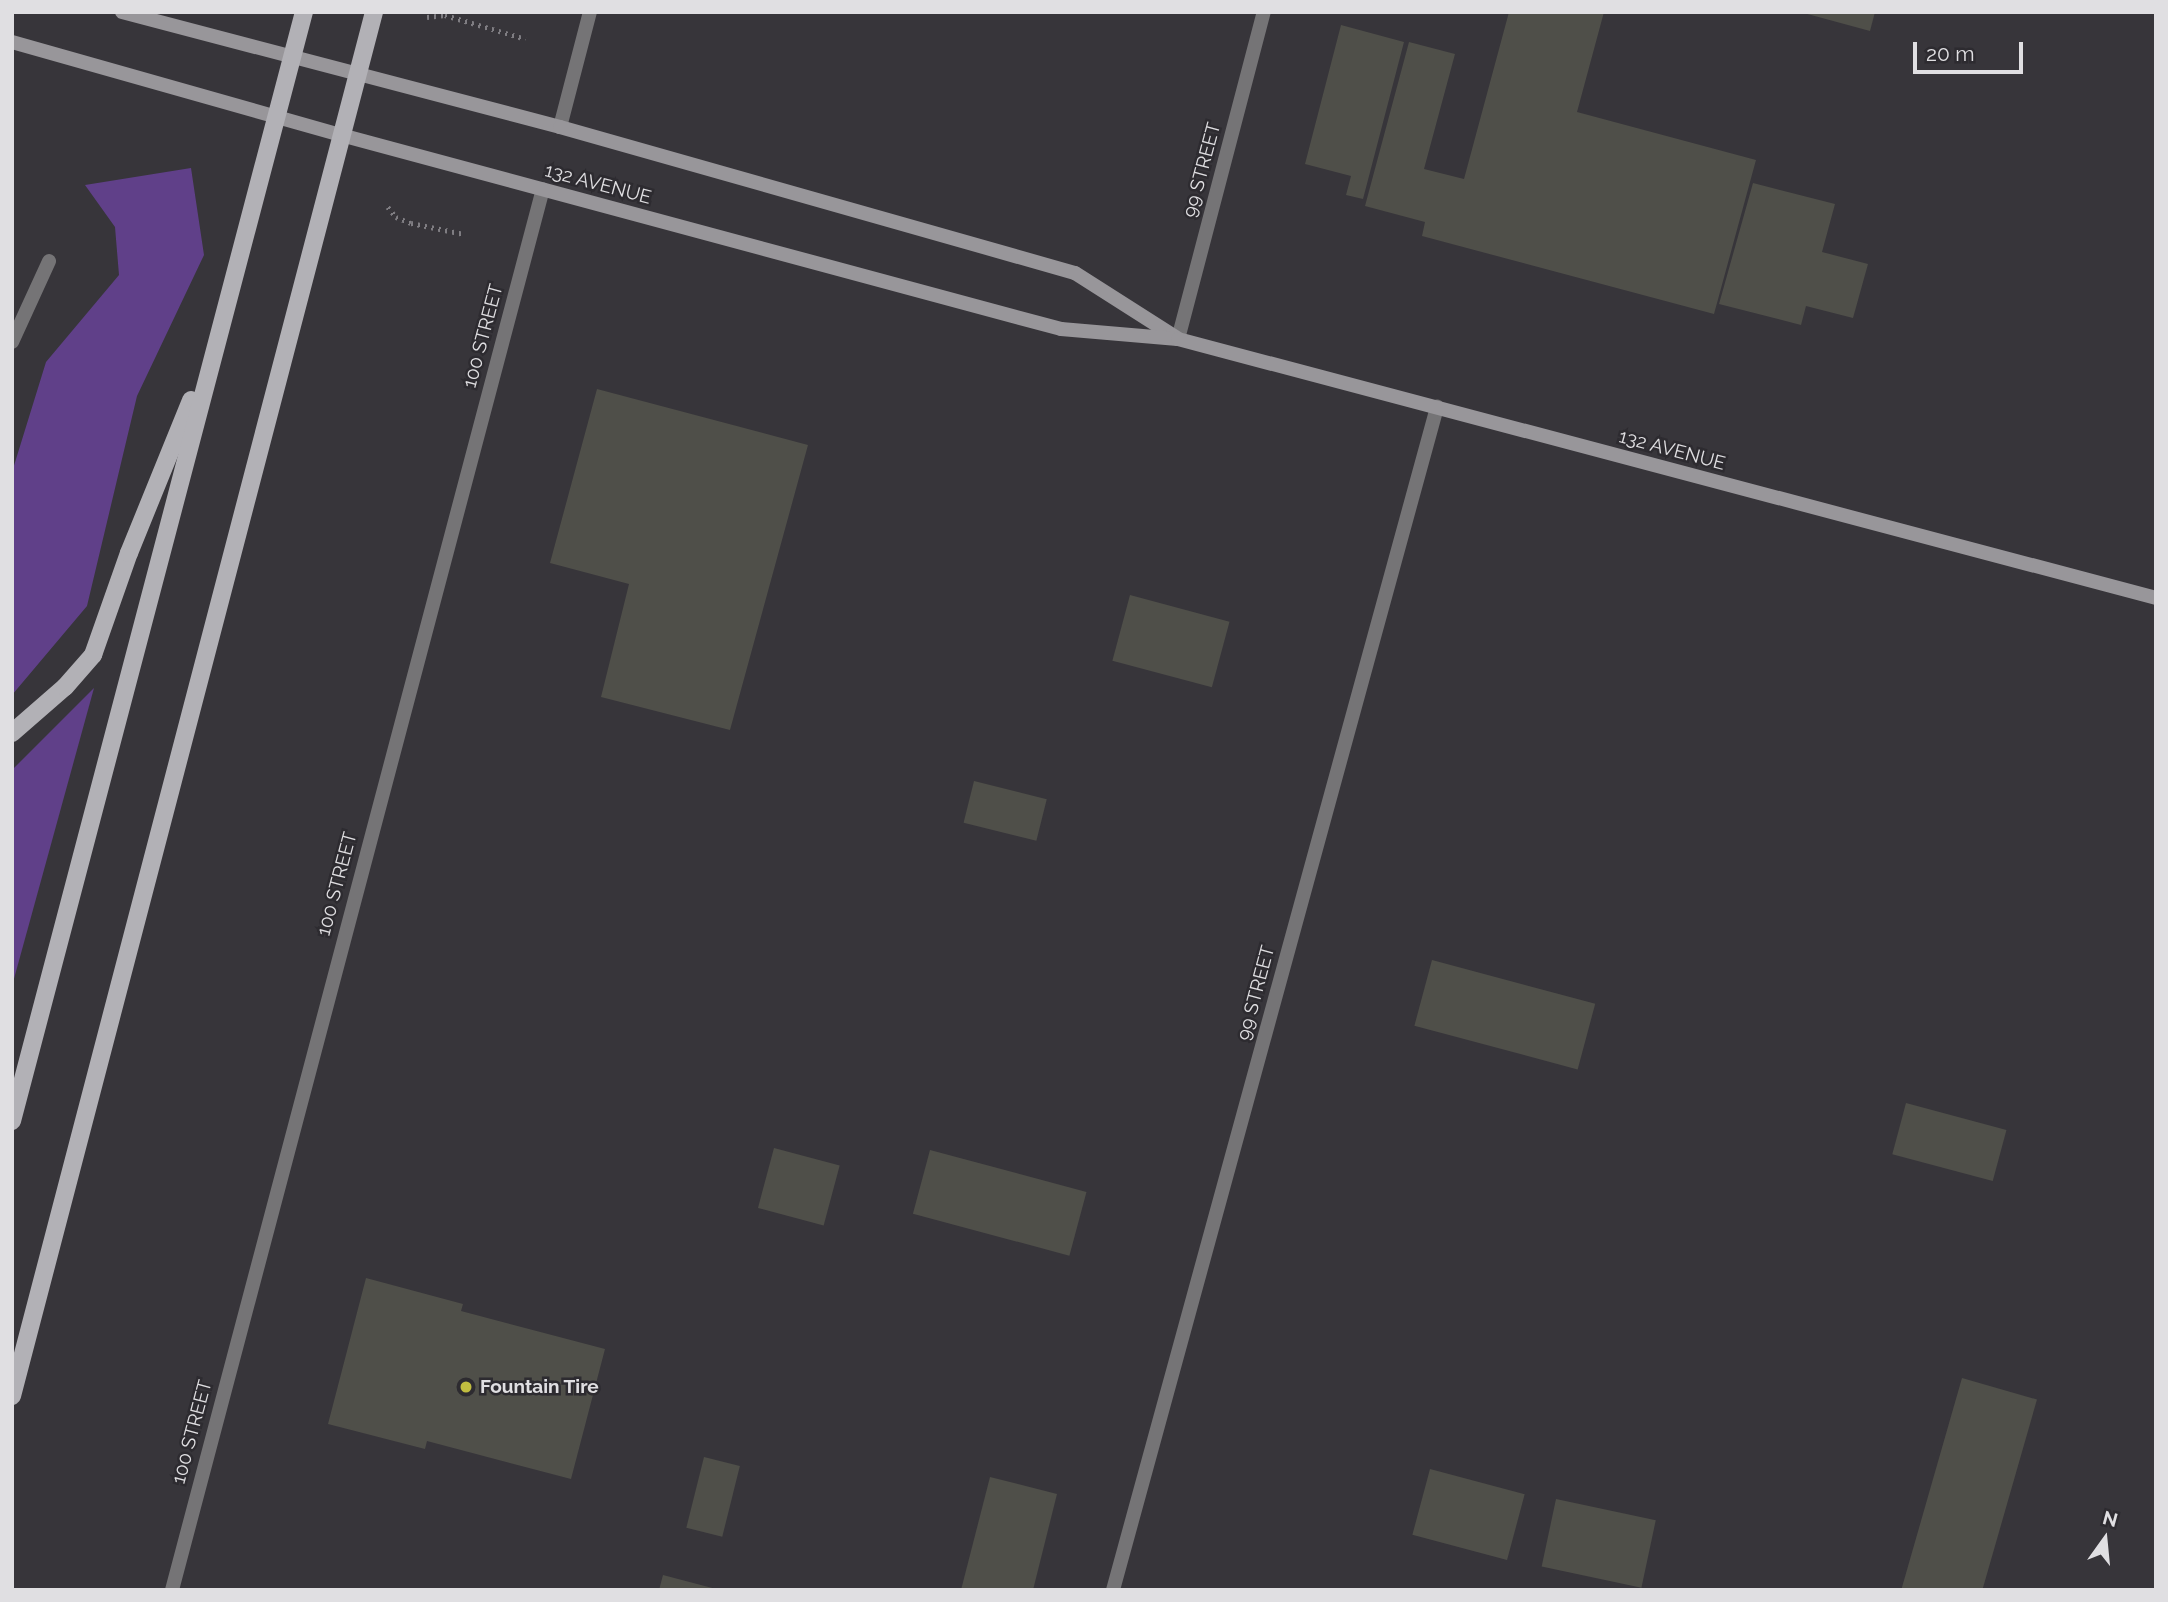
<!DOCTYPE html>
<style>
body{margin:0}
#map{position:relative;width:2168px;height:1602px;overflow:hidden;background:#37353a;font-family:Raleway,sans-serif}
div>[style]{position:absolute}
.green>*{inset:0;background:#604089}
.building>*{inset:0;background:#4f4f49;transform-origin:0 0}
.path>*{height:4.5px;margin-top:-2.25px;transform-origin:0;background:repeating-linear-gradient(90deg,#7f7d82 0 2px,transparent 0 7px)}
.minor>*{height:14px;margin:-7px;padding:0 7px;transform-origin:7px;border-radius:7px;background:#757476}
.tertiary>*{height:14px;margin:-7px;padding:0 7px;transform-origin:7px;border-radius:7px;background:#757476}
.secondary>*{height:14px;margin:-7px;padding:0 7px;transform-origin:7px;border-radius:7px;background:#98969a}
.primary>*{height:18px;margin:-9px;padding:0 9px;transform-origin:9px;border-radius:9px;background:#b2b1b6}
.dots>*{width:19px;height:19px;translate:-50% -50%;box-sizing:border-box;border:4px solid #2d2b30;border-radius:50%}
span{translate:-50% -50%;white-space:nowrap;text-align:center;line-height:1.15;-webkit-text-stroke:5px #2d2b30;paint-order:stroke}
.street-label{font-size:19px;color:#e0dfe2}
.poi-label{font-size:19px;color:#e0dfe2;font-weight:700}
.left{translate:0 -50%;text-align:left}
.frame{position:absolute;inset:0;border:14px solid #e0dfe2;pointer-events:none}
.north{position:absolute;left:2070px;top:1504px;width:70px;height:70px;-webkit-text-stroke:5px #2d2b30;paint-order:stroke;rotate:15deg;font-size:19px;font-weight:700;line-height:28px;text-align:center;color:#e0dfe2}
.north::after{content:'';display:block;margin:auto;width:24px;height:32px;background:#e0dfe2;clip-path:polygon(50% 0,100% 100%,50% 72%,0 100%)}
.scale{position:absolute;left:1913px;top:42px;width:110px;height:32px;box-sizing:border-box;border:4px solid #e0dfe2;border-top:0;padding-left:9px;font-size:21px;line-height:24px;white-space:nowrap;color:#e0dfe2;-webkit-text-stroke:5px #2d2b30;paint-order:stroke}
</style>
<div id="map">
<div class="green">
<div style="clip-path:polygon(191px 168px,204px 255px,137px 396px,87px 606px,12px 695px,12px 472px,46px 362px,119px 275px,115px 227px,85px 185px)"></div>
<div style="clip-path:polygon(94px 688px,12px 986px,12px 770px)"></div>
</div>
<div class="building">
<div style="clip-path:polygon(1509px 12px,1604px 12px,1577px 112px,1756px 160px,1714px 314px,1422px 236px,1425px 222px,1365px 206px,1409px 42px,1455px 54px,1424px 169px,1464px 179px)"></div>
<div style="clip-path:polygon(1800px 12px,1875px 12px,1870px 31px)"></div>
<div style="clip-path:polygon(1341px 25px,1404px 42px,1363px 199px,1346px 195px,1351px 176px,1305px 164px)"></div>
<div style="clip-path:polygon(1753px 183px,1835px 204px,1822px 252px,1868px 264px,1853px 318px,1806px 306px,1801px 325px,1719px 304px)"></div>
<div style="clip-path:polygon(597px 389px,808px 445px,730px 730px,601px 697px,629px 584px,550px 563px)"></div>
<div style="left:1130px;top:595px;width:103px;height:68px;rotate:15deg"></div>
<div style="left:974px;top:781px;width:75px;height:43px;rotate:14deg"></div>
<div style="left:1432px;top:960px;width:169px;height:68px;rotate:15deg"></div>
<div style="left:1906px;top:1103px;width:104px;height:53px;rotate:15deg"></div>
<div style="left:774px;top:1148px;width:68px;height:62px;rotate:15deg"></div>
<div style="left:930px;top:1150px;width:162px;height:66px;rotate:15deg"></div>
<div style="clip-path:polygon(366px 1278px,463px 1304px,461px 1311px,605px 1349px,571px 1479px,427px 1441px,425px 1449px,328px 1424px)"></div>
<div style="left:1962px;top:1378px;width:78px;height:220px;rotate:16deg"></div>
<div style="left:704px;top:1457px;width:37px;height:73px;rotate:14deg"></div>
<div style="left:1430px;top:1469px;width:98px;height:68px;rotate:15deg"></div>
<div style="clip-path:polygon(990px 1477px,1057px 1494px,1033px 1590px,961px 1590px)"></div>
<div style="left:1556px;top:1499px;width:102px;height:69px;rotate:12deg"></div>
<div style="clip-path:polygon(663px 1575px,716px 1589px,716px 1590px,659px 1590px)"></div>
</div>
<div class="path">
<div style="left:427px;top:17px;width:18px;rotate:-6deg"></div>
<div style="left:445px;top:15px;width:84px;rotate:16.5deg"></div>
<div style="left:388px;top:207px;width:13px;rotate:51deg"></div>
<div style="left:396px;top:217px;width:16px;rotate:22deg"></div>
<div style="left:411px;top:223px;width:54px;rotate:11.7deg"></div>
</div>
<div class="minor">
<div style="left:560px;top:127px;width:119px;rotate:-75.4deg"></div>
<div style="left:12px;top:342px;width:89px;rotate:-65.4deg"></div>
<div style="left:172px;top:1590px;width:1449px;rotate:-75.17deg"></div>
<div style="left:1113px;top:1590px;width:1227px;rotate:-74.68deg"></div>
</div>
<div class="tertiary">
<div style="left:1178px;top:339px;width:338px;rotate:-75.3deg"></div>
</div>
<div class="secondary">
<div style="left:122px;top:12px;width:453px;rotate:14.7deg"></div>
<div style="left:560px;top:127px;width:535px;rotate:15.83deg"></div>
<div style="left:1075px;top:273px;width:121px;rotate:32.5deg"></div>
<div style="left:12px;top:42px;width:342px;rotate:15.8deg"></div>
<div style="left:341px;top:135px;width:746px;rotate:15.08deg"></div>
<div style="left:1061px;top:329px;width:117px;rotate:4.9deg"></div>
<div style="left:1178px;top:339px;width:1012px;rotate:14.83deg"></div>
</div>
<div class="primary">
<div style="left:12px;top:733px;width:70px;rotate:-41deg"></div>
<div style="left:65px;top:687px;width:43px;rotate:-48.8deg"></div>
<div style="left:93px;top:655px;width:108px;rotate:-70.6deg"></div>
<div style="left:129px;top:553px;width:165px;rotate:-67.9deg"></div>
<div style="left:12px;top:1121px;width:1147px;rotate:-75.25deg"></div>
<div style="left:12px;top:1396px;width:1431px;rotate:-75.34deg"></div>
</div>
<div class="dots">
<div style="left:466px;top:1387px;background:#c1bd40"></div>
</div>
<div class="street-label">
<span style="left:1202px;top:170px;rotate:-75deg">99 STREET</span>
<span style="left:598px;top:184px;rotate:15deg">132 AVENUE</span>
<span style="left:483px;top:336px;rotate:-75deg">100 STREET</span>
<span style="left:1672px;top:450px;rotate:15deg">132 AVENUE</span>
<span style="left:337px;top:884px;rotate:-75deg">100 STREET</span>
<span style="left:1256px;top:993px;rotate:-75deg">99 STREET</span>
<span style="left:192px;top:1432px;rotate:-75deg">100 STREET</span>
</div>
<div class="poi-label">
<span class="left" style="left:480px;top:1387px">Fountain Tire</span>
</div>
<div class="frame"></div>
<div class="north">N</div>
<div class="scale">20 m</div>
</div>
